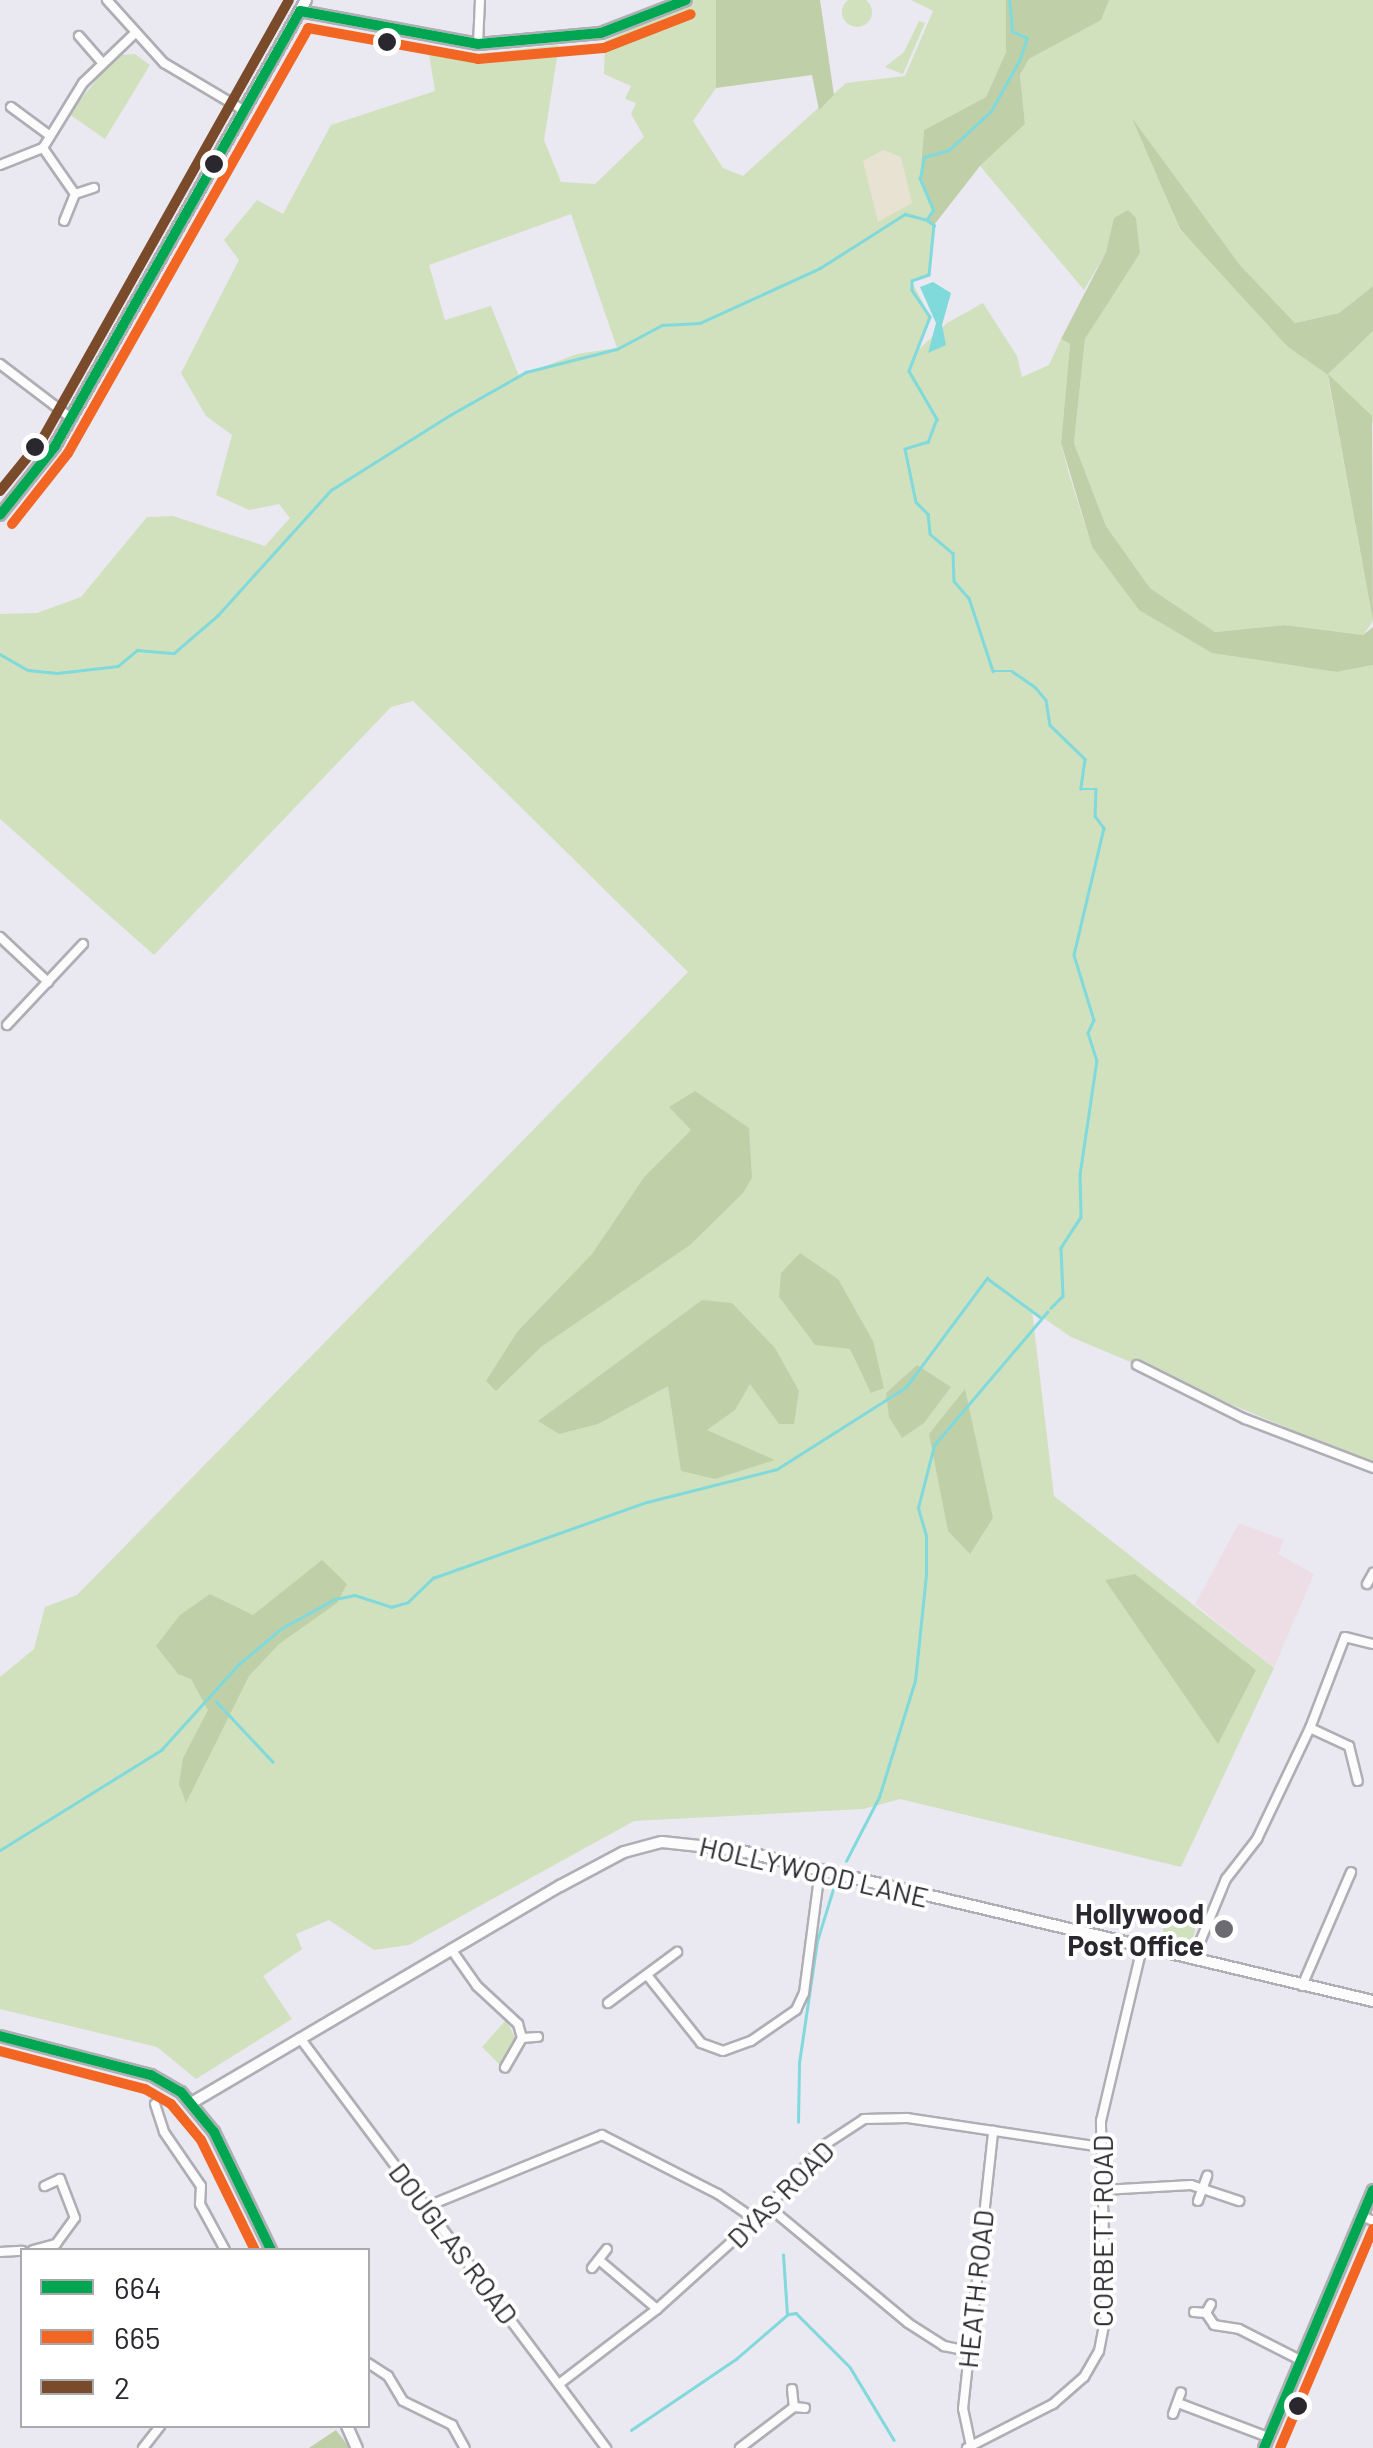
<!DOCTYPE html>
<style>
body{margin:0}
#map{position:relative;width:1373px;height:2448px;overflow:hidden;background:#eae8f1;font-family:Barlow,sans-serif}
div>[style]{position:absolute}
.industrial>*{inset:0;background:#eddee6}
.green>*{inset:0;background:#d1e1be}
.round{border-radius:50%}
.forest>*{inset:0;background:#bfd0a9}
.sand>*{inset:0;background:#e8e2d2}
.water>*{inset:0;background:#80d9db}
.stream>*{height:2.5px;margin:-1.25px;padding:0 1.25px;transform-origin:1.25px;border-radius:1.25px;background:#80d9db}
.roads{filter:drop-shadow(2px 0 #b0aeb5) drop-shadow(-2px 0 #b0aeb5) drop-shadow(0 2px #b0aeb5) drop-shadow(0 -2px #b0aeb5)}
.street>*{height:8px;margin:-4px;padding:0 4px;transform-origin:4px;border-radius:4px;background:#fcfcfd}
.secondary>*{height:10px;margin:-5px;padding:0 5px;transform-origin:5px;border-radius:5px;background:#fcfcfd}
.bus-1>*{height:10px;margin:-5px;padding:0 5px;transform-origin:5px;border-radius:5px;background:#00a651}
.bus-2>*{height:10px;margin:-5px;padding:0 5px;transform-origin:5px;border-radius:5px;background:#f26522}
.bus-3>*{height:10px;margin:-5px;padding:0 5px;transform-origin:5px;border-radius:5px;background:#7a4b2a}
.dots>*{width:28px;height:28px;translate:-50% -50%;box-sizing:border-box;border:5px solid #fff;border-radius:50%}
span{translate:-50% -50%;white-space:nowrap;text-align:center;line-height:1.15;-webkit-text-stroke:8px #fff;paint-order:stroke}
.street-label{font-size:28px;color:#2a282e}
.poi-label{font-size:28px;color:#2a282e;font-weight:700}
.right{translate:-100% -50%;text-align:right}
.legend{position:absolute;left:20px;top:2248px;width:350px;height:180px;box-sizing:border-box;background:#fff;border:2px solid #aaa9ab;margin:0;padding:12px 18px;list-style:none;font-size:30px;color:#2a282e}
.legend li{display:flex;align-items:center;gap:20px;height:50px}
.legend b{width:50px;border:2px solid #aaa9ab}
</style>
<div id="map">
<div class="industrial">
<div style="clip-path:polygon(1239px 1523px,1284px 1540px,1278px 1554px,1314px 1574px,1274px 1668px,1195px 1604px)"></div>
</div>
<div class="green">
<div class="round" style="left:842px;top:-3px;width:30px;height:30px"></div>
<div style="clip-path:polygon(evenodd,695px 0,716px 0,716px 88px,693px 121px,723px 168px,743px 176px,846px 83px,905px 76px,933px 11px,911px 0,1006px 0,1006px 52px,986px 97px,924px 130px,920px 179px,933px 210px,927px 220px,934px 225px,929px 275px,912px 282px,930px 317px,915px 353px,947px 323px,983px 303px,1017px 356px,1022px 377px,1049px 365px,1061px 339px,1070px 344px,1061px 443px,1069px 474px,1092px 547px,1140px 610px,1191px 637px,1337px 672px,1373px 665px,1373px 1464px,1071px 1337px,1032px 1310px,1054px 1496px,1274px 1668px,1181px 1867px,900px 1799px,863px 1809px,634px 1821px,409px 1945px,374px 1950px,329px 1920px,296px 1934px,302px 1949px,263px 1976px,292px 2019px,196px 2079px,157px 2047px,0 2009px,0 1677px,34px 1649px,45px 1607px,77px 1595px,688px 972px,413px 701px,391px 707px,154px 955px,0 819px,0 614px,37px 613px,81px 597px,147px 517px,173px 516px,265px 546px,290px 518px,279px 504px,249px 510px,216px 495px,232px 435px,206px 416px,181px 373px,239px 260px,224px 240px,257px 200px,283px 214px,331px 125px,435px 91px,428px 48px,478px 54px,559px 45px,544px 140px,561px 182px,595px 184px,644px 137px,631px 114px,636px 103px,625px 99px,631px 86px,604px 74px,605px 41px,695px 0,571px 214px,617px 348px,577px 354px,519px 376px,491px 306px,445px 320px,429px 265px,571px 214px)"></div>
<div style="clip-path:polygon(1109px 0,1373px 0,1373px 286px,1339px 313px,1295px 323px,1240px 265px,1137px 125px,1180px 230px,1333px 363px,1373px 331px,1373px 423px,1328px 377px,1373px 621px,1363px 635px,1285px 625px,1215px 632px,1150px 588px,1106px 526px,1074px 443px,1085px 339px,1139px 253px,1115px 218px,1106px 252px,1084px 290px,980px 166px,1025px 124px,1020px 75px,1029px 59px,1100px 20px)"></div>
<div style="clip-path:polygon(919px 21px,925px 23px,903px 74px,885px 67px,904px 52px)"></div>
<div style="clip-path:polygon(135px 54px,150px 65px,105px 139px,69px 114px,105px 69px,122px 55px)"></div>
<div class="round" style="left:1163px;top:1913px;width:32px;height:32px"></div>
<div style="clip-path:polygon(506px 2020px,517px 2041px,500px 2065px,482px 2047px)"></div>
</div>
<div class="forest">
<div style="clip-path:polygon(716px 0,820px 0,834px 95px,819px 110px,812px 75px,716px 88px)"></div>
<div style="clip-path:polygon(1006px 0,1109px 0,1101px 20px,1029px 59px,1020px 75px,1025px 124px,980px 166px,934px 225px,927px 220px,933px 210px,920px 179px,924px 130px,986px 97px,1006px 52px)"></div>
<div style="clip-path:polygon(1132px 118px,1240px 265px,1295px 323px,1339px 313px,1373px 286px,1373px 331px,1328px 374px,1372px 416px,1373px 621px,1328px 375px,1287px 346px,1180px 229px)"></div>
<div style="clip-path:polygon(1128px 210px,1136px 218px,1140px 253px,1085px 339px,1074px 443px,1106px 526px,1150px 588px,1215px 632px,1285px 625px,1363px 635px,1373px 627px,1373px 665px,1337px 672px,1212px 653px,1139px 610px,1092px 547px,1061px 443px,1070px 344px,1061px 339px,1106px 252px,1114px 218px)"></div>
<div style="clip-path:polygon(695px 1091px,749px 1128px,752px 1178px,743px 1193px,690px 1245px,541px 1347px,496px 1391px,486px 1381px,517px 1332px,592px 1254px,645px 1176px,691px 1130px,669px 1107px)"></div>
<div style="clip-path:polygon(800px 1253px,838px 1279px,873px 1341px,884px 1388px,871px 1393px,850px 1349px,815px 1345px,779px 1297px,781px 1273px)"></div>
<div style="clip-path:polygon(702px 1300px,732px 1303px,775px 1348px,799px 1391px,794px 1424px,779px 1424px,750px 1384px,735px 1410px,707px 1430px,775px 1460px,715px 1479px,681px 1471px,668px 1386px,598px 1424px,559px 1434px,538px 1421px)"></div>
<div style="clip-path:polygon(917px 1365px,951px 1387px,924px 1423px,902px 1438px,889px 1417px,886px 1393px)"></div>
<div style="clip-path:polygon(965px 1389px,993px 1518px,970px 1554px,948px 1531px,929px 1434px)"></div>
<div style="clip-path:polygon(322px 1560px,347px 1584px,337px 1603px,279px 1644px,249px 1676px,186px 1803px,179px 1784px,183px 1758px,208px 1710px,191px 1679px,178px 1674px,156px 1646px,180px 1615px,210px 1594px,253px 1615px)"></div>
<div style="clip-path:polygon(1135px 1574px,1256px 1670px,1218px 1744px,1105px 1580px)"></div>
<div style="clip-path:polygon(336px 2430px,350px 2448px,309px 2448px)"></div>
</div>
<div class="sand">
<div style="clip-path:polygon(883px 150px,901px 157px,912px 203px,878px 222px,863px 161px)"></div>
</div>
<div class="water">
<div style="clip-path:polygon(933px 282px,951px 293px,942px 325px,946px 345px,928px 353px,936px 323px,920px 287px)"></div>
</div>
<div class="stream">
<div style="left:927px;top:219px;width:11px;rotate:-56deg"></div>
<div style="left:933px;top:210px;width:34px;rotate:-113deg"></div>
<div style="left:920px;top:179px;width:22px;rotate:-80deg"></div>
<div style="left:924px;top:157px;width:26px;rotate:-16deg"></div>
<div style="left:949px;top:150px;width:57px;rotate:-42.9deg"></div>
<div style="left:991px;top:111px;width:57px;rotate:-60.8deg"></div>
<div style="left:1019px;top:61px;width:24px;rotate:-71deg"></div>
<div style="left:1027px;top:38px;width:16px;rotate:-158deg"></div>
<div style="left:1012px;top:32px;width:32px;rotate:-95deg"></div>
<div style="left:0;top:654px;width:32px;rotate:30deg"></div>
<div style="left:28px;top:670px;width:29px;rotate:6deg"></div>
<div style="left:57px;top:673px;width:61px;rotate:-6.5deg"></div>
<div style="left:118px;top:666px;width:25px;rotate:-40deg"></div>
<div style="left:137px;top:650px;width:37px;rotate:5deg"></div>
<div style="left:174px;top:653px;width:57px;rotate:-40.7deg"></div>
<div style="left:217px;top:616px;width:170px;rotate:-47.9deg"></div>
<div style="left:331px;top:490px;width:141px;rotate:-32.2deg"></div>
<div style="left:450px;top:415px;width:87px;rotate:-29.5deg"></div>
<div style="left:526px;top:372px;width:94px;rotate:-14.2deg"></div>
<div style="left:617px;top:349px;width:51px;rotate:-28.1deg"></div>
<div style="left:662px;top:325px;width:38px;rotate:-3deg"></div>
<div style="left:700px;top:323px;width:132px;rotate:-24.6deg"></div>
<div style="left:820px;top:268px;width:101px;rotate:-32.4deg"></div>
<div style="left:905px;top:214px;width:23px;rotate:15deg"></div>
<div style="left:927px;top:220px;width:9px;rotate:36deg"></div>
<div style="left:934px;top:225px;width:50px;rotate:95.7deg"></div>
<div style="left:929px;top:275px;width:18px;rotate:161deg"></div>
<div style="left:912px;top:281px;width:9px;rotate:90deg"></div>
<div style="left:912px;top:290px;width:32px;rotate:56deg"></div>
<div style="left:930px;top:317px;width:58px;rotate:111.3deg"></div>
<div style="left:909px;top:371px;width:56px;rotate:59.7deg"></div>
<div style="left:937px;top:419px;width:25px;rotate:111deg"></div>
<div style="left:928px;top:442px;width:24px;rotate:163deg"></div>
<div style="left:905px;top:449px;width:54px;rotate:78.3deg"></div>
<div style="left:916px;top:502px;width:17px;rotate:45deg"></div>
<div style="left:928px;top:514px;width:20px;rotate:84deg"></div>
<div style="left:930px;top:534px;width:30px;rotate:40deg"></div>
<div style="left:953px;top:553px;width:28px;rotate:88deg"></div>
<div style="left:954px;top:581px;width:23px;rotate:49deg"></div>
<div style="left:969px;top:598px;width:77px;rotate:71.8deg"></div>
<div style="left:993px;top:671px;width:19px"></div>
<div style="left:1012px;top:671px;width:28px;rotate:35deg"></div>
<div style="left:1035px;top:687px;width:17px;rotate:50deg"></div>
<div style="left:1046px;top:700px;width:25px;rotate:81deg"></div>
<div style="left:1050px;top:725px;width:49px;rotate:44.2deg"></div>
<div style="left:1085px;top:759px;width:30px;rotate:98deg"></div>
<div style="left:1081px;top:789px;width:15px"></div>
<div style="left:1096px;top:789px;width:27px;rotate:92deg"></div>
<div style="left:1095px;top:816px;width:15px;rotate:53deg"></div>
<div style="left:1104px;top:828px;width:130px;rotate:103.3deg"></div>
<div style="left:1074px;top:955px;width:68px;rotate:72.9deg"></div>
<div style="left:1094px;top:1020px;width:14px;rotate:115deg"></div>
<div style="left:1088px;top:1033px;width:28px;rotate:72deg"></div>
<div style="left:1097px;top:1060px;width:116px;rotate:98.4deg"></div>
<div style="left:1080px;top:1175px;width:42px;rotate:88.6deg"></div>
<div style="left:1081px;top:1217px;width:37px;rotate:123deg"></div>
<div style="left:1061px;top:1248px;width:48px;rotate:87.6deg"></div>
<div style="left:1063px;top:1296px;width:17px;rotate:135deg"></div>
<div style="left:216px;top:1701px;width:83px;rotate:46.9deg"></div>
<div style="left:0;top:1850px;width:190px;rotate:-31.8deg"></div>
<div style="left:161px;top:1750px;width:115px;rotate:-47.8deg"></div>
<div style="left:238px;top:1665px;width:57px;rotate:-40.1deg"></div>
<div style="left:282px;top:1628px;width:60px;rotate:-28.7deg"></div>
<div style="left:335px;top:1599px;width:20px;rotate:-11deg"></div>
<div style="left:355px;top:1595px;width:38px;rotate:18deg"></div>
<div style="left:391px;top:1607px;width:18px;rotate:-16deg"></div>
<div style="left:408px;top:1602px;width:35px;rotate:-44deg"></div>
<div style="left:433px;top:1578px;width:227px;rotate:-19.6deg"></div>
<div style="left:647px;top:1502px;width:134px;rotate:-14.2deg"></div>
<div style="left:777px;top:1469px;width:153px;rotate:-32.4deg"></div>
<div style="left:906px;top:1387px;width:136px;rotate:-53.4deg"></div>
<div style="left:987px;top:1278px;width:66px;rotate:36.3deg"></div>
<div style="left:846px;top:1861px;width:72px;rotate:-62.7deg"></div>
<div style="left:879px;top:1797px;width:121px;rotate:-72.8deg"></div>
<div style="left:915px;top:1681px;width:107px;rotate:-84.1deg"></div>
<div style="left:926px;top:1575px;width:39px;rotate:-90deg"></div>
<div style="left:926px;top:1536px;width:29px;rotate:-106deg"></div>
<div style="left:918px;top:1508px;width:65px;rotate:-75.7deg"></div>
<div style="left:934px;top:1445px;width:175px;rotate:-49.6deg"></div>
<div style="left:798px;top:2122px;width:59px;rotate:-89deg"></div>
<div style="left:799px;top:2063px;width:123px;rotate:-81.6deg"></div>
<div style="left:817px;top:1941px;width:61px;rotate:-72.8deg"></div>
<div style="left:789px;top:2314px;width:7px;rotate:-8deg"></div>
<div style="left:796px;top:2313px;width:76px;rotate:45deg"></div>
<div style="left:850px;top:2367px;width:85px;rotate:58.9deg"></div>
<div style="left:631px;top:2430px;width:127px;rotate:-34.1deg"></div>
<div style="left:736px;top:2359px;width:67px;rotate:-40.8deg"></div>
<div style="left:787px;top:2315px;width:60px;rotate:-93.8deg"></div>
</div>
<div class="roads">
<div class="street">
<div style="left:107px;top:0;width:85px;rotate:47.9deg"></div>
<div style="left:164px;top:63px;width:94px;rotate:30.7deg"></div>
<div style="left:79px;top:36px;width:35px;rotate:49deg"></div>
<div style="left:478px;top:44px;width:44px;rotate:-87.4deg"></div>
<div style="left:11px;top:107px;width:47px;rotate:36.4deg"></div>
<div style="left:43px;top:148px;width:56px;rotate:55.2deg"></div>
<div style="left:75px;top:194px;width:29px;rotate:112deg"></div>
<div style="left:0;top:165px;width:46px;rotate:-21.6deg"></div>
<div style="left:43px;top:148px;width:76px;rotate:-58.4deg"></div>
<div style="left:83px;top:83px;width:69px;rotate:-43.8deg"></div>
<div style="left:75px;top:194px;width:20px;rotate:-18deg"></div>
<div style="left:0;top:364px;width:89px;rotate:37.3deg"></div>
<div style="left:0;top:937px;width:66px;rotate:43.2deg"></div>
<div style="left:7px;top:1025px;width:111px;rotate:-46.8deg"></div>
<div style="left:1137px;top:1365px;width:121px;rotate:26.6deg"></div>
<div style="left:1245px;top:1419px;width:137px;rotate:20.9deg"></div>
<div style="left:1367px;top:1584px;width:13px;rotate:-61deg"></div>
<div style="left:1310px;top:1728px;width:43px;rotate:24.8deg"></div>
<div style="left:1349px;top:1746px;width:36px;rotate:76deg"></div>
<div style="left:451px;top:1949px;width:45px;rotate:54.9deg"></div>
<div style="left:477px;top:1986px;width:56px;rotate:42.8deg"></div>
<div style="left:518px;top:2024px;width:15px;rotate:74deg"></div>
<div style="left:522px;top:2038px;width:34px;rotate:120deg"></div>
<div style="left:1193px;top:1959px;width:87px;rotate:-67.6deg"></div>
<div style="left:1226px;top:1879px;width:51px;rotate:-52.2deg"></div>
<div style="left:1257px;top:1839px;width:123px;rotate:-64.5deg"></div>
<div style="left:1310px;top:1728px;width:97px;rotate:-69deg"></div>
<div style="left:1345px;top:1637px;width:29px;rotate:14deg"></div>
<div style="left:647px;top:1975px;width:87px;rotate:51.5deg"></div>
<div style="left:701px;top:2043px;width:23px;rotate:20deg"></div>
<div style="left:723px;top:2051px;width:30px;rotate:-20deg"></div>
<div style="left:751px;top:2041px;width:55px;rotate:-34.6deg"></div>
<div style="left:796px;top:2010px;width:19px;rotate:-65deg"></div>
<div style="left:804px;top:1993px;width:125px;rotate:-82.6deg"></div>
<div style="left:1302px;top:1986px;width:124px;rotate:-66.7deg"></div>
<div style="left:608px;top:2003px;width:86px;rotate:-36.5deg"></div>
<div style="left:300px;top:2038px;width:512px;rotate:53.26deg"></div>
<div style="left:522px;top:2038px;width:16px;rotate:-4deg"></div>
<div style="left:155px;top:2104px;width:29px;rotate:72deg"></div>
<div style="left:164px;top:2132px;width:65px;rotate:55.6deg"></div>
<div style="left:201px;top:2186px;width:18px;rotate:93deg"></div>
<div style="left:200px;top:2204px;width:52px;rotate:61.5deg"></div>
<div style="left:1103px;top:2190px;width:88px;rotate:-3.3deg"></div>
<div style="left:1191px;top:2185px;width:51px;rotate:18.4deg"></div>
<div style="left:1198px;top:2201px;width:27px;rotate:-70deg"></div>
<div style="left:428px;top:2206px;width:188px;rotate:-22.2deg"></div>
<div style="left:602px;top:2135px;width:130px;rotate:27deg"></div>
<div style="left:718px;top:2194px;width:46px;rotate:34.4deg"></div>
<div style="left:769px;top:2207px;width:181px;rotate:39.8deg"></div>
<div style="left:908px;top:2323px;width:43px;rotate:32.6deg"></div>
<div style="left:944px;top:2346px;width:25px;rotate:12deg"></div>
<div style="left:1362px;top:2216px;width:12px;rotate:24deg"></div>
<div style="left:33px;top:2250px;width:24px;rotate:-15deg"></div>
<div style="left:56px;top:2244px;width:32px;rotate:-54deg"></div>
<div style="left:75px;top:2218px;width:42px;rotate:-111deg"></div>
<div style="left:60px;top:2179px;width:17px;rotate:155deg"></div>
<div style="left:0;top:2252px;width:22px;rotate:-3deg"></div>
<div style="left:599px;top:2260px;width:76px;rotate:40.2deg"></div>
<div style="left:592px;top:2268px;width:24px;rotate:-52deg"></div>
<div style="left:1194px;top:2312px;width:12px;rotate:5deg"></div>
<div style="left:1206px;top:2313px;width:10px;rotate:-61deg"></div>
<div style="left:1206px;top:2313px;width:14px;rotate:56deg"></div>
<div style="left:1214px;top:2325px;width:25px;rotate:9deg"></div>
<div style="left:1239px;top:2329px;width:68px;rotate:26.9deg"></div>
<div style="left:368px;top:2363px;width:24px;rotate:33deg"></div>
<div style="left:388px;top:2376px;width:29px;rotate:59deg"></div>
<div style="left:403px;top:2401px;width:55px;rotate:26.1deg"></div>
<div style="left:452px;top:2425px;width:26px;rotate:61deg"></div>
<div style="left:559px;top:2384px;width:123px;rotate:-37.4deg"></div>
<div style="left:657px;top:2309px;width:133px;rotate:-42deg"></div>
<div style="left:756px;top:2220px;width:103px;rotate:-47.4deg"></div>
<div style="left:826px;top:2144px;width:45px;rotate:-33.3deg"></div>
<div style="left:864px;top:2119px;width:43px;rotate:-1.3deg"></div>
<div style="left:907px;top:2118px;width:195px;rotate:8.5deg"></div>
<div style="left:792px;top:2389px;width:18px;rotate:84deg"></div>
<div style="left:794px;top:2407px;width:11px;rotate:5deg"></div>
<div style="left:1178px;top:2403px;width:96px;rotate:20.7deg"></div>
<div style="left:1173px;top:2414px;width:23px;rotate:-70deg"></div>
<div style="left:971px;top:2446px;width:38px;rotate:-102deg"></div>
<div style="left:963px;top:2409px;width:280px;rotate:-83.8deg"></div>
<div style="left:143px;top:2448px;width:28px;rotate:-52deg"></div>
<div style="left:740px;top:2448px;width:68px;rotate:-37.2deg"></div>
<div style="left:967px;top:2448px;width:97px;rotate:-27.1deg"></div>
<div style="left:1053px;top:2404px;width:41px;rotate:-41.1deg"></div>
<div style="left:1084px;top:2377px;width:30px;rotate:-60deg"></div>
<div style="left:1099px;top:2351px;width:36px;rotate:-79deg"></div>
<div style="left:1106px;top:2316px;width:195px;rotate:-91.5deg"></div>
<div style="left:1101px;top:2121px;width:178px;rotate:-76.7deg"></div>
</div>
<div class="secondary">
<div style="left:300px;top:11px;width:181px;rotate:10.5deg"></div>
<div style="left:478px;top:44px;width:123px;rotate:-5.1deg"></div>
<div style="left:601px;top:33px;width:91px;rotate:-21.2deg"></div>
<div style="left:0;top:515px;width:88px;rotate:-51.4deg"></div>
<div style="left:55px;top:446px;width:512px;rotate:-60.63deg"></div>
<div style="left:0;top:2036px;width:156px;rotate:14.5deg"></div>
<div style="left:151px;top:2075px;width:34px;rotate:30deg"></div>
<div style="left:181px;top:2092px;width:52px;rotate:50.5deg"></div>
<div style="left:214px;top:2132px;width:131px;rotate:64.2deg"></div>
<div style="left:193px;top:2102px;width:426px;rotate:-30.5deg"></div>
<div style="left:560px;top:1886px;width:72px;rotate:-28deg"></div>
<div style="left:624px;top:1852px;width:39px;rotate:-15deg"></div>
<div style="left:662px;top:1842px;width:75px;rotate:6.1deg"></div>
<div style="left:737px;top:1850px;width:654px;rotate:13.36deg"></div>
<div style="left:347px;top:2426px;width:24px;rotate:66deg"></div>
<div style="left:1264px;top:2448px;width:280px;rotate:-67.1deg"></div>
</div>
</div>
<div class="bus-1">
<div style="left:0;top:515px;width:88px;rotate:-51.4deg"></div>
<div style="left:55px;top:446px;width:499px;rotate:-60.6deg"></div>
<div style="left:300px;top:11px;width:181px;rotate:10.5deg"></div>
<div style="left:478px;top:44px;width:123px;rotate:-5.1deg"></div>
<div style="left:601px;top:33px;width:91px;rotate:-21.2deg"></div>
<div style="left:0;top:2036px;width:156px;rotate:14.5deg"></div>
<div style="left:151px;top:2075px;width:34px;rotate:30deg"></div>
<div style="left:181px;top:2092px;width:52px;rotate:50.5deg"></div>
<div style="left:214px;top:2132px;width:131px;rotate:64.2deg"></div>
<div style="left:1264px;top:2448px;width:280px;rotate:-67.1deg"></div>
</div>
<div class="bus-2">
<div style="left:12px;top:524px;width:90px;rotate:-51.7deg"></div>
<div style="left:68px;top:453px;width:488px;rotate:-60.5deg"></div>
<div style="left:308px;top:28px;width:173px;rotate:10.3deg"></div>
<div style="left:478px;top:59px;width:126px;rotate:-5deg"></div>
<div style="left:604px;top:48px;width:93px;rotate:-21.3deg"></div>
<div style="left:0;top:2051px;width:150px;rotate:14.7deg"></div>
<div style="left:145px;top:2089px;width:30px;rotate:30deg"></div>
<div style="left:171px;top:2104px;width:47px;rotate:50.2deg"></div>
<div style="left:201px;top:2140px;width:123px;rotate:63.9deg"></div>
<div style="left:1280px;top:2448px;width:238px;rotate:-67deg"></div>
</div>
<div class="bus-3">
<div style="left:0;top:491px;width:68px;rotate:-50.9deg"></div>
<div style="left:43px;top:438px;width:502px;rotate:-60.68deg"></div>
</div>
<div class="dots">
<div style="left:387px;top:42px;background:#2a282e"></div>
<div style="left:214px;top:164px;background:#2a282e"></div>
<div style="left:35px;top:447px;background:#2a282e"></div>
<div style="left:1224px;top:1929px;background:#6d6b72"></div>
<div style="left:1298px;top:2406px;background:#2a282e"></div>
</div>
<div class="street-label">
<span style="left:814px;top:1871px;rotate:13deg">HOLLYWOOD LANE</span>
<span style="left:780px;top:2194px;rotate:-45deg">DYAS ROAD</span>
<span style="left:1102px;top:2231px;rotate:-90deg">CORBETT ROAD</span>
<span style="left:454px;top:2243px;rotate:53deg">DOUGLAS ROAD</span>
<span style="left:975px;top:2289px;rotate:-84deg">HEATH ROAD</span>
</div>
<div class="poi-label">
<span class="right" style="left:1204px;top:1929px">Hollywood<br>Post Office</span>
</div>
<ul class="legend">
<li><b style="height:12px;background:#00a651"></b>664</li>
<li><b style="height:12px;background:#f26522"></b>665</li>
<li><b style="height:12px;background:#7a4b2a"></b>2</li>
</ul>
</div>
